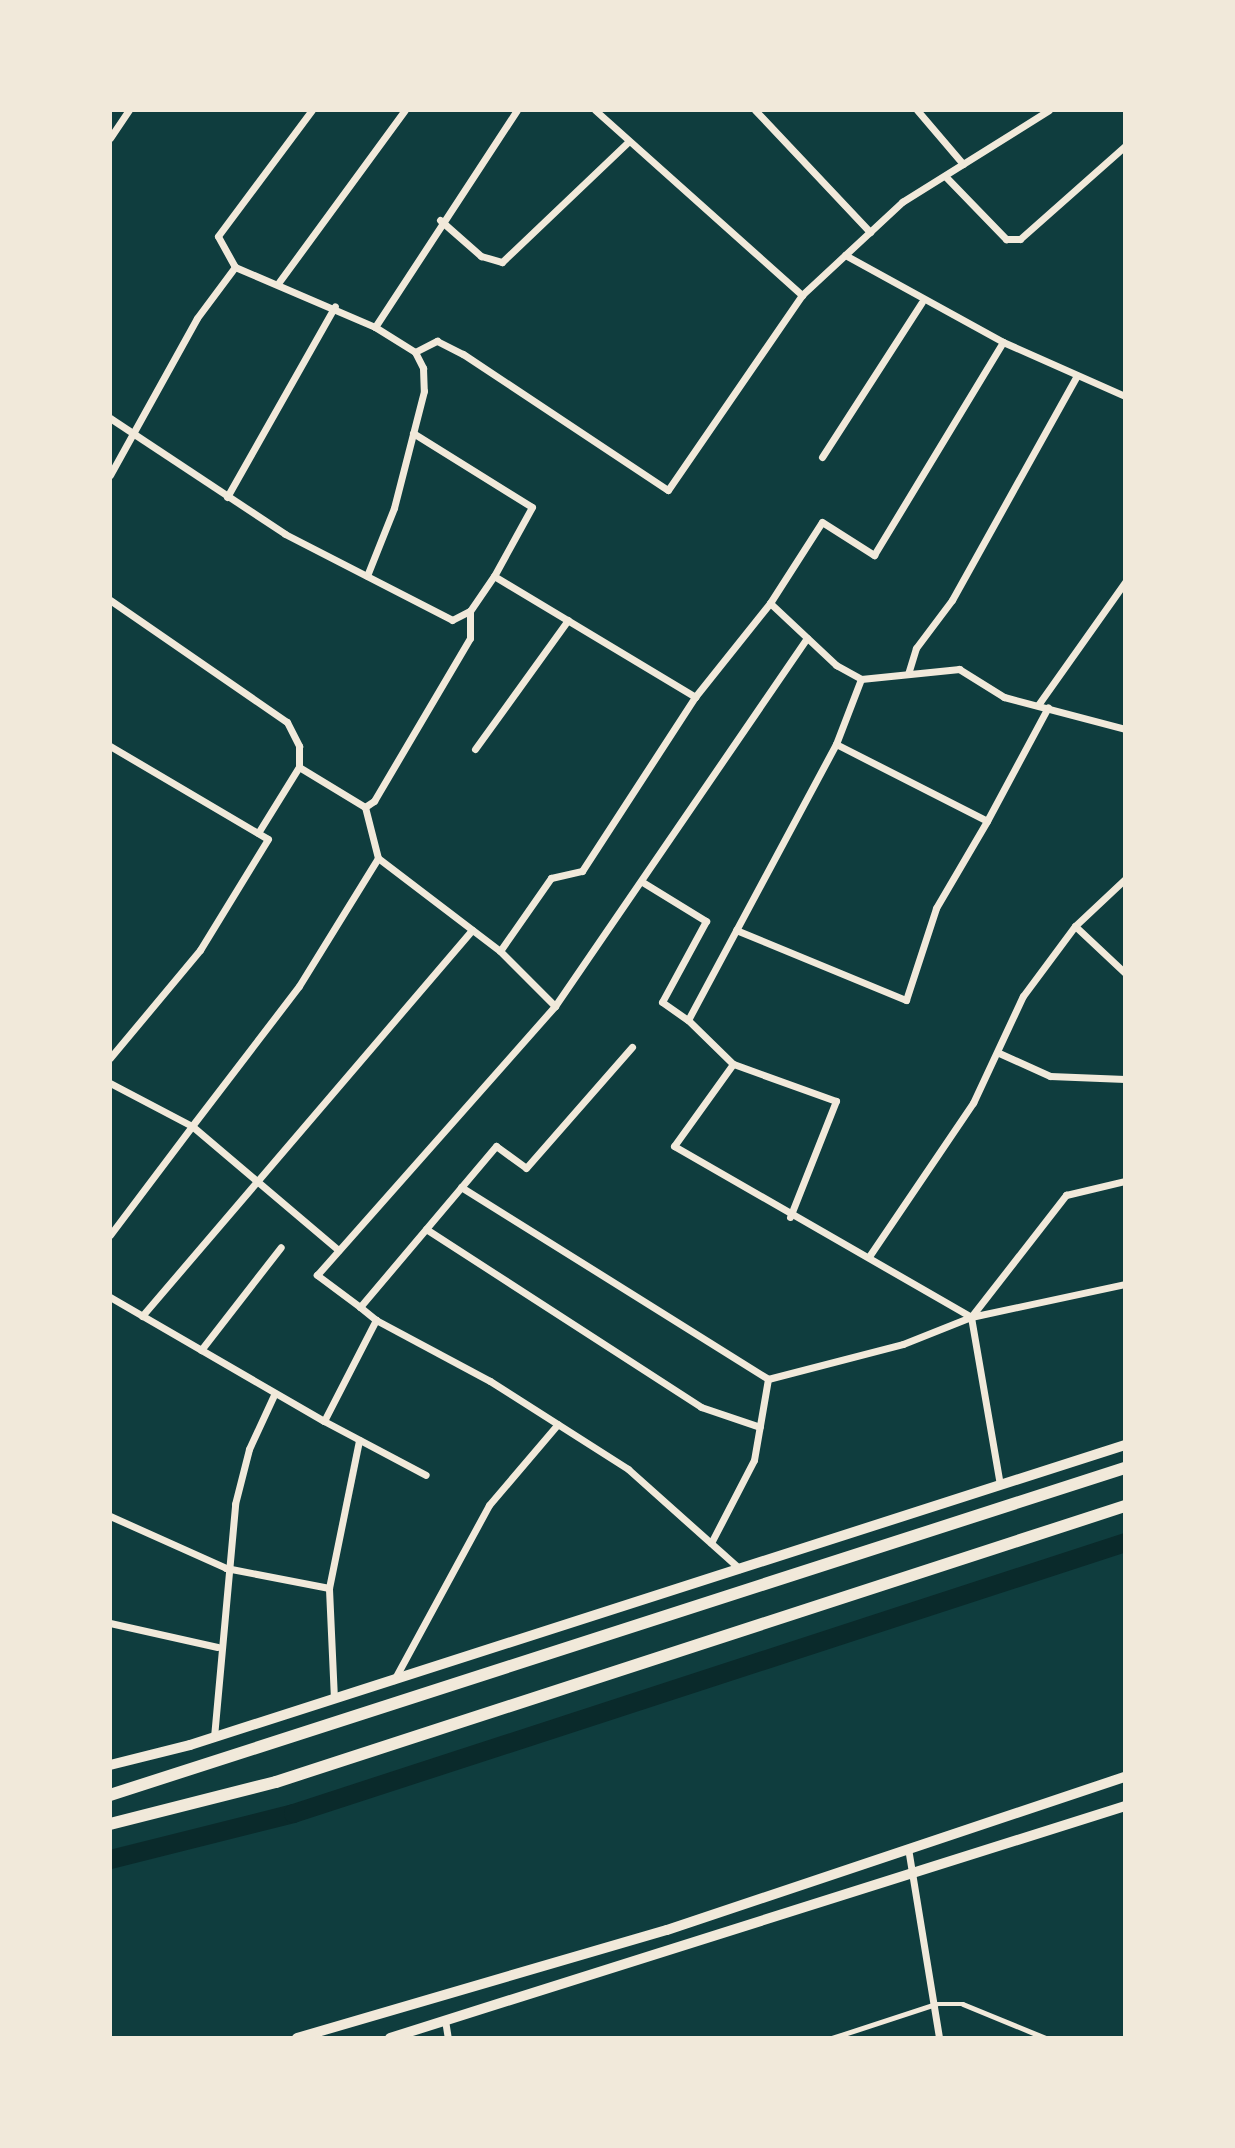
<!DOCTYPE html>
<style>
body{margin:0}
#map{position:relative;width:1235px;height:2148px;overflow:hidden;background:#0f3d3e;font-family:Manrope,sans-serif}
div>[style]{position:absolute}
.canal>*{height:19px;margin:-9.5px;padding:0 9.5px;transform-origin:9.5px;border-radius:9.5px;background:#0a2a2b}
.service>*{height:4.5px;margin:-2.25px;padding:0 2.25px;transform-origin:2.25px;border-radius:2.25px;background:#f1e9da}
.minor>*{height:7px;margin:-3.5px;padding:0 3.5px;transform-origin:3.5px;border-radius:3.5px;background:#f1e9da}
.tertiary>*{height:10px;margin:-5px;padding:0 5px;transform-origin:5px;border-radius:5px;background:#f1e9da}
.secondary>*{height:12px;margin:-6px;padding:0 6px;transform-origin:6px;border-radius:6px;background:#f1e9da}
span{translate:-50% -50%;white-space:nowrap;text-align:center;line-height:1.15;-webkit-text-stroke:5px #f1e9da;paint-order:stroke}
.frame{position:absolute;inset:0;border:112px solid #f1e9da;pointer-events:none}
</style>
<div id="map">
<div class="canal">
<div style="left:110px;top:1859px;width:189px;rotate:-14.1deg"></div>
<div style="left:293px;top:1813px;width:875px;rotate:-18.04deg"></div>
</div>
<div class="service">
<div style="left:832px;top:2038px;width:109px;rotate:-18.1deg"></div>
<div style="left:936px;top:2004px;width:27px"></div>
<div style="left:963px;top:2004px;width:90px;rotate:22.3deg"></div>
</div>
<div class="minor">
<div style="left:595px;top:110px;width:278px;rotate:41.8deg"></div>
<div style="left:755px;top:110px;width:168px;rotate:46.7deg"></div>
<div style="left:917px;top:110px;width:71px;rotate:49.6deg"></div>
<div style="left:110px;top:138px;width:34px;rotate:-56deg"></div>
<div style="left:945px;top:176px;width:88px;rotate:45.9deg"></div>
<div style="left:1006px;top:239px;width:14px"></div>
<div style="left:1020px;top:239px;width:140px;rotate:-41.5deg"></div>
<div style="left:440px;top:220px;width:55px;rotate:41.3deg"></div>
<div style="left:481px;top:256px;width:22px;rotate:16deg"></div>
<div style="left:502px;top:262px;width:174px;rotate:-43.6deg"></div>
<div style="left:845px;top:255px;width:180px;rotate:28.8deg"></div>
<div style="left:235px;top:267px;width:152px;rotate:23.2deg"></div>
<div style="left:375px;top:327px;width:47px;rotate:32deg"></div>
<div style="left:415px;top:352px;width:18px;rotate:63deg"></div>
<div style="left:423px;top:368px;width:23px;rotate:88deg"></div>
<div style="left:424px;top:391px;width:121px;rotate:104.4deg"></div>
<div style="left:394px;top:508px;width:73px;rotate:111.7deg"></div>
<div style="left:279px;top:282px;width:213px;rotate:-53.8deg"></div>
<div style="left:375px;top:327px;width:259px;rotate:-56.8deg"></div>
<div style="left:415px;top:352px;width:25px;rotate:-27deg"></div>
<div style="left:437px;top:341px;width:29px;rotate:27deg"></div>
<div style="left:463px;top:354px;width:246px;rotate:33.6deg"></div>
<div style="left:668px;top:490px;width:237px;rotate:-55.5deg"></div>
<div style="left:802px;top:295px;width:137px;rotate:-42.9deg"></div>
<div style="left:902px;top:202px;width:173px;rotate:-32deg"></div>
<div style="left:110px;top:418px;width:210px;rotate:33.5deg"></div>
<div style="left:285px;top:534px;width:188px;rotate:27.2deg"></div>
<div style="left:452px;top:620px;width:20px;rotate:-27deg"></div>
<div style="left:470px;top:611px;width:42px;rotate:-55.6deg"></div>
<div style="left:494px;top:576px;width:235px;rotate:31deg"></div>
<div style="left:695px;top:697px;width:120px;rotate:-51.4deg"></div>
<div style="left:770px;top:603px;width:91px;rotate:43.2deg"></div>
<div style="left:836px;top:665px;width:29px;rotate:29deg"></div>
<div style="left:861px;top:679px;width:99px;rotate:-5.8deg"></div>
<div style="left:959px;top:669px;width:53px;rotate:31.9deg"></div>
<div style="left:1004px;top:697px;width:125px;rotate:14.8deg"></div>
<div style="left:413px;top:433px;width:140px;rotate:31.9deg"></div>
<div style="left:532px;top:507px;width:79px;rotate:118.8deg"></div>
<div style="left:822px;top:457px;width:184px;rotate:-57.2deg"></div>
<div style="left:110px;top:475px;width:179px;rotate:-61deg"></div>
<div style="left:197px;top:318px;width:64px;rotate:-53.3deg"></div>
<div style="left:235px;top:267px;width:35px;rotate:-119deg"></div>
<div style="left:218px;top:236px;width:157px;rotate:-53.3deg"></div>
<div style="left:227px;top:497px;width:219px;rotate:-60.5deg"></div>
<div style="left:110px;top:600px;width:215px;rotate:34.6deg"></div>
<div style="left:287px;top:722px;width:27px;rotate:63deg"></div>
<div style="left:299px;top:746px;width:21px;rotate:90deg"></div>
<div style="left:770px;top:603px;width:96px;rotate:-57.3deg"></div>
<div style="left:822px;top:522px;width:62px;rotate:32.4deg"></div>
<div style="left:874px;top:555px;width:249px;rotate:-58.8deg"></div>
<div style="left:1003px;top:342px;width:133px;rotate:23.9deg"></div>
<div style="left:908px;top:674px;width:27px;rotate:-73deg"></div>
<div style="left:916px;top:648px;width:60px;rotate:-53.1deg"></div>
<div style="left:952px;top:600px;width:257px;rotate:-60.9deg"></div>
<div style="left:861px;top:679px;width:70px;rotate:111deg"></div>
<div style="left:836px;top:744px;width:169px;rotate:27deg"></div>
<div style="left:987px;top:821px;width:129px;rotate:-61.8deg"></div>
<div style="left:1038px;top:705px;width:151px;rotate:-54.7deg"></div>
<div style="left:110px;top:746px;width:183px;rotate:30.5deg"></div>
<div style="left:268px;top:839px;width:130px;rotate:121.5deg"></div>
<div style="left:200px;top:950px;width:141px;rotate:129.8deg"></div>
<div style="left:475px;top:749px;width:159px;rotate:-54.2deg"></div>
<div style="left:365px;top:807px;width:53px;rotate:75.7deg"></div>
<div style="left:258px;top:833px;width:78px;rotate:-58.2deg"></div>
<div style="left:299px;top:767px;width:77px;rotate:31.2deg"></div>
<div style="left:365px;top:807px;width:11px;rotate:-34deg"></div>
<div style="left:374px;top:801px;width:189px;rotate:-59.5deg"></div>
<div style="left:470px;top:638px;width:27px;rotate:-90deg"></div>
<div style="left:644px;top:883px;width:73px;rotate:31.5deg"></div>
<div style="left:706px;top:921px;width:92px;rotate:118.5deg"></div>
<div style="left:662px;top:1002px;width:32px;rotate:35deg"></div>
<div style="left:1075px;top:926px;width:69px;rotate:43.2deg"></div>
<div style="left:736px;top:930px;width:184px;rotate:22.4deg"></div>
<div style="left:906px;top:1000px;width:97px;rotate:-71.9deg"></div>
<div style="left:936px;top:908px;width:101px;rotate:-59.6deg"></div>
<div style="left:500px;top:951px;width:78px;rotate:45deg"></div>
<div style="left:555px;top:1006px;width:446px;rotate:-55.6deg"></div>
<div style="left:999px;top:1053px;width:56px;rotate:24.3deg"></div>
<div style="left:1050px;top:1076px;width:75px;rotate:2.3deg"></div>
<div style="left:733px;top:1064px;width:101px;rotate:125.7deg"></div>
<div style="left:674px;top:1146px;width:343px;rotate:29.9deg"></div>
<div style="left:971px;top:1317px;width:170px;rotate:80.2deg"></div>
<div style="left:110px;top:1083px;width:93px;rotate:27.7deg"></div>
<div style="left:192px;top:1126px;width:176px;rotate:-52.6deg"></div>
<div style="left:299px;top:986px;width:150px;rotate:-58.3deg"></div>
<div style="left:378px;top:858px;width:153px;rotate:37.3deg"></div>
<div style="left:500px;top:951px;width:89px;rotate:-55.1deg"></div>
<div style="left:551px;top:878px;width:32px;rotate:-13deg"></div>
<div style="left:582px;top:871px;width:207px;rotate:-57deg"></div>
<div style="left:461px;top:1187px;width:362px;rotate:32deg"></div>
<div style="left:768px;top:1379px;width:139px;rotate:-14.5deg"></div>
<div style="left:903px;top:1344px;width:73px;rotate:-21.7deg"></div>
<div style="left:971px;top:1317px;width:157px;rotate:-12.1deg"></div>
<div style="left:790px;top:1217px;width:125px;rotate:-68.4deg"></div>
<div style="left:836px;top:1101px;width:109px;rotate:-160.2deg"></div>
<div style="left:733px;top:1064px;width:63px;rotate:-135.6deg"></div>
<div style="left:688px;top:1020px;width:313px;rotate:-61.8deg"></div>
<div style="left:426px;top:1229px;width:328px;rotate:32.9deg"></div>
<div style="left:701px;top:1407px;width:62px;rotate:18.7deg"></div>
<div style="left:110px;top:1235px;width:136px;rotate:-53deg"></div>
<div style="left:192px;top:1126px;width:192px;rotate:40.3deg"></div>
<div style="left:870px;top:1255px;width:184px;rotate:-55.9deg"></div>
<div style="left:973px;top:1103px;width:118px;rotate:-65deg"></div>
<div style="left:1023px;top:996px;width:87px;rotate:-53.4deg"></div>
<div style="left:1075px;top:926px;width:69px;rotate:-43.2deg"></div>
<div style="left:110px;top:1297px;width:247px;rotate:30.1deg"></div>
<div style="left:324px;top:1421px;width:114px;rotate:-62.8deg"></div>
<div style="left:376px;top:1320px;width:129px;rotate:28.2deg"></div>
<div style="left:490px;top:1381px;width:164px;rotate:32.5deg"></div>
<div style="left:628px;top:1469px;width:150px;rotate:41.8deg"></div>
<div style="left:360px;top:1307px;width:54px;rotate:-143.3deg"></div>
<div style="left:317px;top:1275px;width:359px;rotate:-48.5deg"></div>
<div style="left:142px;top:1316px;width:508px;rotate:-49.47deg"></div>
<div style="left:971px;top:1317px;width:155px;rotate:-52.1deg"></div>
<div style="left:1066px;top:1195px;width:61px;rotate:-13.3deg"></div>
<div style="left:376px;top:1320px;width:21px;rotate:-141deg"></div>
<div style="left:360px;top:1307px;width:211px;rotate:-49.8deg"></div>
<div style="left:496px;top:1146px;width:37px;rotate:36deg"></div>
<div style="left:526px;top:1168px;width:161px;rotate:-48.8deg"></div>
<div style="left:201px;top:1350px;width:130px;rotate:-52.2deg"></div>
<div style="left:324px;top:1421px;width:115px;rotate:27.9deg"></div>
<div style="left:110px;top:1516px;width:127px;rotate:24.1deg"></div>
<div style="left:226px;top:1568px;width:105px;rotate:11deg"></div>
<div style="left:711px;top:1543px;width:93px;rotate:-62.6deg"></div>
<div style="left:754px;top:1460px;width:82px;rotate:-80.2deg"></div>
<div style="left:110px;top:1623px;width:110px;rotate:12.6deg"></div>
<div style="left:394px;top:1680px;width:199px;rotate:-61.5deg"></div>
<div style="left:489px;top:1505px;width:106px;rotate:-49.6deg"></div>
<div style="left:334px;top:1699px;width:111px;rotate:-92.6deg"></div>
<div style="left:329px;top:1588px;width:151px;rotate:-78.5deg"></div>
<div style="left:214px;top:1737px;width:234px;rotate:-84.8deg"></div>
<div style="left:235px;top:1504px;width:57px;rotate:-75.7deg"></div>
<div style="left:249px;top:1449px;width:60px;rotate:-65.2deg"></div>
<div style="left:908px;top:1848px;width:193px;rotate:80.7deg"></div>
<div style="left:445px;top:2020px;width:18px;rotate:81deg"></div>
</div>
<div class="tertiary">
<div style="left:110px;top:1765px;width:82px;rotate:-14deg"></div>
<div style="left:190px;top:1745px;width:982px;rotate:-17.79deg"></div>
<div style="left:297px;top:2038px;width:385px;rotate:-16.3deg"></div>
<div style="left:667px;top:1930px;width:483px;rotate:-18.5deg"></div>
<div style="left:390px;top:2038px;width:771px;rotate:-17.52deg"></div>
</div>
<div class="secondary">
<div style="left:110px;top:1795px;width:1066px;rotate:-17.86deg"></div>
<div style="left:110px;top:1824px;width:171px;rotate:-14.2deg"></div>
<div style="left:276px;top:1782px;width:893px;rotate:-18.01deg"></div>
</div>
<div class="frame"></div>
</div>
